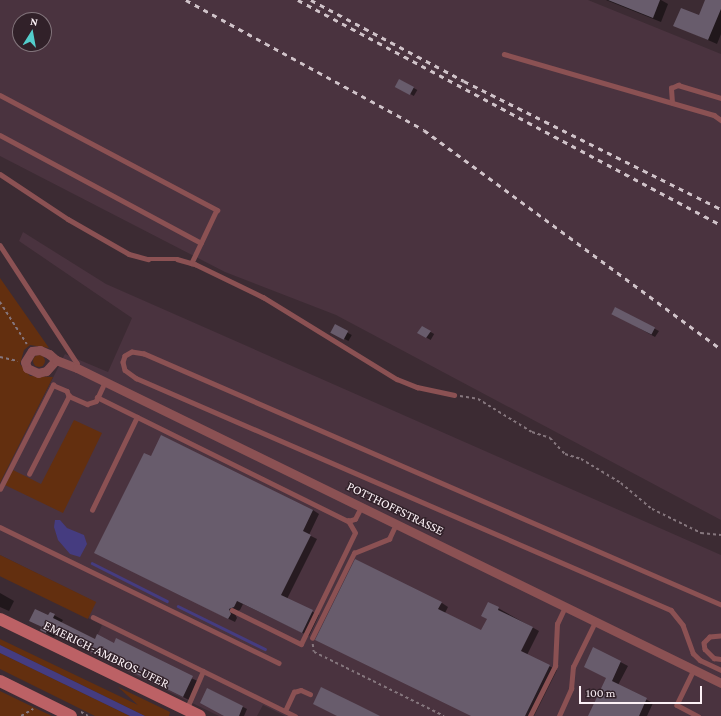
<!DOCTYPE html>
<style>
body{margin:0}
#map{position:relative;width:721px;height:716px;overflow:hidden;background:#3c2b33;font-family:"Crimson Pro",serif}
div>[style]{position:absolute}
.built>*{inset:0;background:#4a333f}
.green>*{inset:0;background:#632f0f;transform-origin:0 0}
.round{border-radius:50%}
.water>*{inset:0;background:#453c80}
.shadow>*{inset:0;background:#0007;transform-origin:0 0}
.stream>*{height:2.5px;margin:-1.25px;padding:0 1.25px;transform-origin:1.25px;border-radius:1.25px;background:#453c80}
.building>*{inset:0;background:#685c6c;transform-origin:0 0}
.path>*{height:1.5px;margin-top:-0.75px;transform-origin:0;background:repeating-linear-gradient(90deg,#85767d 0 3px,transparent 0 6px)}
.lane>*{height:4.5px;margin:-2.25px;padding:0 2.25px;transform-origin:2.25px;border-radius:2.25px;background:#8b5153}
.street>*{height:9px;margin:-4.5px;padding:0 4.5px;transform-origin:4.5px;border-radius:4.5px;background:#8b5153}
.secondary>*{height:12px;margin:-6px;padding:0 6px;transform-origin:6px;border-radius:6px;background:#bc6165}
.rail>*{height:2.5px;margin-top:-1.25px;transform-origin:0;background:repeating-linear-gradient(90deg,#d0c3c9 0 5px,transparent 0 10px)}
span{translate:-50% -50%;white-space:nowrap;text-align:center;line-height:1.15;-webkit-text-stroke:3px #312129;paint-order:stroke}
.street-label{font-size:13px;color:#fcf1f6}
.north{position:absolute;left:12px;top:12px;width:40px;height:40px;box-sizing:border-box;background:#312129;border:1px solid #82747b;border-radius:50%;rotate:11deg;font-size:11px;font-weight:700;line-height:16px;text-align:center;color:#fcf1f6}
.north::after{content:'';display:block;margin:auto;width:14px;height:18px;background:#53cdcb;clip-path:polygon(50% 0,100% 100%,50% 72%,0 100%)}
.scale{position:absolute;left:579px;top:686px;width:123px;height:18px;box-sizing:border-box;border:2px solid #fcf1f6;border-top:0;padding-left:5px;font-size:12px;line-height:14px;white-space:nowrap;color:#fcf1f6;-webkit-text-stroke:3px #312129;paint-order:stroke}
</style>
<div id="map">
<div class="built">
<div style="clip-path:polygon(evenodd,0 0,588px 0,721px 54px,721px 520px,336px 315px,225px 272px,0 156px,0 0,20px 20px,44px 20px,44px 44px,20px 44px,20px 20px)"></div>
<div style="clip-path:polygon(23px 232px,106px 284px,721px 555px,721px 716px,285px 716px,263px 705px,257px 716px,219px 716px,89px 653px,102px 625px,88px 618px,95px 602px,0 555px,0 483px,65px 354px,108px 372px,132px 318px,19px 241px)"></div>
</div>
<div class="green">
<div style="clip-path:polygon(0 278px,49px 348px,30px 345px,24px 350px,20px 364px,30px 376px,53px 377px,0 483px)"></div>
<div class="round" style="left:33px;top:355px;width:12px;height:12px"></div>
<div style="clip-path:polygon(74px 420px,102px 433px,63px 513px,5px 485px,13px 470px,41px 484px)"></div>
<div style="left:0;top:555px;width:107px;height:19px;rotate:26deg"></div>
<div style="clip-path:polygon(0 639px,138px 705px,118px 687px,170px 712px,169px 716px,145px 716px,0 645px)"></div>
<div style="clip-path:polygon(0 653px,130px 716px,95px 716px,0 669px)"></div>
<div style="clip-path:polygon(0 691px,35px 708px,52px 716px,0 716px)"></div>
</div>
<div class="water">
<div style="clip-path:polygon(55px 520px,60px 520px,67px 528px,84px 535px,87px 544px,80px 557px,70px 554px,58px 540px,54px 527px)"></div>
<div style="clip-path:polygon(0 645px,145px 716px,130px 716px,0 653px)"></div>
</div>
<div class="shadow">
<div style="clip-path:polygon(606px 0,661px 0,668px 4px,661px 22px)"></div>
<div style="clip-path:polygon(706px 0,721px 0,721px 34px,717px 44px,674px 25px,699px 17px)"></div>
<div style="left:400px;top:80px;width:20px;height:7px;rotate:30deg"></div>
<div style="clip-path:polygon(615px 308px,659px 331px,655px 337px,612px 313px)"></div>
<div style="left:335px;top:326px;width:19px;height:7px;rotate:28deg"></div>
<div style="left:422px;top:327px;width:14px;height:7px;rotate:30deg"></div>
<div style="clip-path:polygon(313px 510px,319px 514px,309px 535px,317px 539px,287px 599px,319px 615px,309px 636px,243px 604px,240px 610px,234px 612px,237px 618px,235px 622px,102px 556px)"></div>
<div style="clip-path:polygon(0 593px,14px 601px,9px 611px,0 607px)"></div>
<div style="clip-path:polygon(442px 603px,448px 607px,445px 613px,482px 632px,488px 619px,489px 603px,539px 631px,527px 655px,557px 670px,534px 716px,473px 716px,323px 643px)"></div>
<div style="clip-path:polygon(50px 613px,63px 620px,61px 623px,95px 640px,114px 644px,200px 682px,191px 701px,56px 634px,54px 637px,42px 630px,43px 627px,38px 625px)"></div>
<div style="clip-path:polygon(594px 648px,628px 666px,618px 685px,653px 703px,647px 716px,589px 716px,608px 679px)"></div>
<div style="clip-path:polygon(208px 689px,247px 709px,244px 716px,228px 716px)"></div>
</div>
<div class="stream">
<div style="left:92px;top:563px;width:84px;rotate:26.9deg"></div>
<div style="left:178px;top:606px;width:97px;rotate:26.3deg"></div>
</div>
<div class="building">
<div style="clip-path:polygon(608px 0,660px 0,653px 18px)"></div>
<div style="clip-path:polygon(705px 0,721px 0,721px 9px,708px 40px,673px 26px,681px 8px,699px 15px)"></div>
<div style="left:399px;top:79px;width:17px;height:9px;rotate:28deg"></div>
<div style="left:615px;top:307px;width:45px;height:8px;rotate:27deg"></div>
<div style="left:335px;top:324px;width:15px;height:10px;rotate:28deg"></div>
<div style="clip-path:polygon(422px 326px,431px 331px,426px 338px,417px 333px)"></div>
<div style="clip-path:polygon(161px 435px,313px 510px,303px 531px,311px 535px,281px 595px,313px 610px,302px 633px,237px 601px,234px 607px,229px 609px,231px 614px,228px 619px,94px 553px,144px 453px,151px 456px)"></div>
<div style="clip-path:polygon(355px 559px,442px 602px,438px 609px,481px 630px,487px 619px,481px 616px,488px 602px,499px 607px,498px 610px,533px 627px,521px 651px,550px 665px,525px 716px,471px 716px,315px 640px)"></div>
<div style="clip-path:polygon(35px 609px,48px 615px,50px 612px,55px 614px,53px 618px,95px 639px,97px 634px,114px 643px,116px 638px,193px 676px,183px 697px,47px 630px,46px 633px,40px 630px,42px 627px,29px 621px)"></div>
<div style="clip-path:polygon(593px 647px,621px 661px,612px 681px,647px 698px,639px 716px,588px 716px,606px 678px,584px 667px)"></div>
<div style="clip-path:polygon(321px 687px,358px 705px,380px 716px,337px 716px,313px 704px)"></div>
<div style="clip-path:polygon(207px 688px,243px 706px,239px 716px,224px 716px,200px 703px)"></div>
</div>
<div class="path">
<div style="left:0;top:302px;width:50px;rotate:57.3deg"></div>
<div style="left:0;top:357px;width:18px;rotate:13deg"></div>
<div style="left:460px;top:396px;width:18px;rotate:9deg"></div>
<div style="left:478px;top:399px;width:63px;rotate:31.4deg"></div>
<div style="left:532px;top:432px;width:19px;rotate:18deg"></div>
<div style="left:550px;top:438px;width:22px;rotate:47deg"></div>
<div style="left:565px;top:454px;width:17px;rotate:17deg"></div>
<div style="left:581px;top:459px;width:47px;rotate:31deg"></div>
<div style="left:621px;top:483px;width:40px;rotate:40deg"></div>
<div style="left:652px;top:509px;width:55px;rotate:26.1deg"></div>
<div style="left:701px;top:533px;width:20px;rotate:6deg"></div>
<div style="left:313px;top:644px;width:8px;rotate:83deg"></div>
<div style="left:314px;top:652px;width:145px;rotate:26.2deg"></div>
<div style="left:81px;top:712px;width:8px;rotate:30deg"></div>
<div style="left:21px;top:716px;width:14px;rotate:-30deg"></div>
</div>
<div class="lane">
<div style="left:504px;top:54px;width:219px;rotate:16.2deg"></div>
<div style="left:714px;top:115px;width:9px;rotate:36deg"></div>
<div style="left:0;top:95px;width:246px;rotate:27.9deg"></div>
<div style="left:217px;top:210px;width:59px;rotate:115.3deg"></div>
<div style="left:672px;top:103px;width:15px;rotate:-94deg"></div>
<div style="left:671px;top:88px;width:8px;rotate:-23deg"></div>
<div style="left:678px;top:85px;width:45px;rotate:16.8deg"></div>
<div style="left:0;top:135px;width:228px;rotate:28.2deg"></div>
<div style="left:0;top:174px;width:82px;rotate:33.5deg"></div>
<div style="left:68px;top:219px;width:70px;rotate:29.8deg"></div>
<div style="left:129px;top:254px;width:20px;rotate:15deg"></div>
<div style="left:148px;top:259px;width:29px"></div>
<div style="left:177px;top:259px;width:19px;rotate:16deg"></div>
<div style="left:195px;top:264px;width:76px;rotate:25.9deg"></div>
<div style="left:263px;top:297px;width:157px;rotate:31.5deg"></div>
<div style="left:397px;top:379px;width:22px;rotate:22deg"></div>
<div style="left:417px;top:387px;width:38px;rotate:12deg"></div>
<div style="left:0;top:245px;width:141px;rotate:56.9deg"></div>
<div style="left:77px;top:363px;width:5px;rotate:90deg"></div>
<div style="left:97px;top:397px;width:280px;rotate:26.3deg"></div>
<div style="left:348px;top:521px;width:7px;rotate:-16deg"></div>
<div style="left:355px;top:519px;width:13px;rotate:-63deg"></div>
<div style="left:29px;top:474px;width:88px;rotate:-62.9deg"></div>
<div style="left:69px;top:396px;width:20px;rotate:24deg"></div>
<div style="left:87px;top:404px;width:9px;rotate:-18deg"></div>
<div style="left:96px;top:401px;width:21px;rotate:-65deg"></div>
<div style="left:0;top:489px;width:117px;rotate:-63deg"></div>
<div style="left:53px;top:385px;width:15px;rotate:23deg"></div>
<div style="left:67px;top:391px;width:5px;rotate:68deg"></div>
<div style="left:92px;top:510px;width:103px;rotate:-64.2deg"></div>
<div style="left:0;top:527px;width:310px;rotate:26deg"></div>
<div style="left:721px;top:605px;width:629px;rotate:-156.49deg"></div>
<div style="left:144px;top:354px;width:12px;rotate:-171deg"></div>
<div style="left:132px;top:352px;width:8px;rotate:150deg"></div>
<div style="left:125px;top:356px;width:6px;rotate:108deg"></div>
<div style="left:123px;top:362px;width:8px;rotate:76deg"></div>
<div style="left:125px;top:370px;width:14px;rotate:36deg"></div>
<div style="left:136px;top:378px;width:583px;rotate:23.44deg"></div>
<div style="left:671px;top:610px;width:19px;rotate:51deg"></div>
<div style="left:683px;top:625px;width:30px;rotate:70deg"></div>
<div style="left:693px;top:653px;width:10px;rotate:45deg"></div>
<div style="left:700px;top:660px;width:23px;rotate:25deg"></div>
<div style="left:232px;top:610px;width:77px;rotate:26.2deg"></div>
<div style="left:301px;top:644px;width:123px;rotate:-64.1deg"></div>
<div style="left:355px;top:533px;width:14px;rotate:-120deg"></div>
<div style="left:93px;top:617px;width:225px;rotate:26.1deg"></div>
<div style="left:721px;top:636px;width:11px;rotate:175deg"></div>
<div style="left:710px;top:637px;width:8px;rotate:135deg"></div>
<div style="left:704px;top:643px;width:6px;rotate:81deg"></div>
<div style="left:705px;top:649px;width:13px;rotate:45deg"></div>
<div style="left:714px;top:658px;width:7px;rotate:8deg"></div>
<div style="left:312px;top:638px;width:95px;rotate:-63.7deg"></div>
<div style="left:354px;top:553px;width:38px;rotate:-22deg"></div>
<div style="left:389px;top:539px;width:17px;rotate:-65deg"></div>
<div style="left:694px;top:670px;width:39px;rotate:116deg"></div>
<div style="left:677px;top:705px;width:24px;rotate:28deg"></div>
<div style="left:187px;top:708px;width:40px;rotate:-66.6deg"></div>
<div style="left:285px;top:711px;width:21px;rotate:-65deg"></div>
<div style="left:294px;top:692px;width:7px;rotate:-16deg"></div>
<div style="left:301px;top:690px;width:10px;rotate:24deg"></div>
<div style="left:530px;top:716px;width:56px;rotate:-63.4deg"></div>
<div style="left:555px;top:666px;width:42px;rotate:-87.3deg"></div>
<div style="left:557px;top:624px;width:19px;rotate:-65deg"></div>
<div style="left:559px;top:716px;width:30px;rotate:-66deg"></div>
<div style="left:571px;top:689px;width:22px;rotate:-85deg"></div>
<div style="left:573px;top:667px;width:50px;rotate:-63.9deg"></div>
</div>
<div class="street">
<div style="left:56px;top:360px;width:15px;rotate:132deg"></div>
<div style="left:46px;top:371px;width:8px;rotate:166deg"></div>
<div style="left:38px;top:373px;width:12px;rotate:-156deg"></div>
<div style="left:27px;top:368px;width:6px;rotate:-108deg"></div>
<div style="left:25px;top:362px;width:13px;rotate:-58deg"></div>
<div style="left:32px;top:351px;width:8px;rotate:-7deg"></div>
<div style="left:40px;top:350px;width:10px;rotate:24deg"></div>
<div style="left:49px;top:354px;width:9px;rotate:41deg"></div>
<div style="left:56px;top:360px;width:22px;rotate:21deg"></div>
<div style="left:77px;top:368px;width:717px;rotate:26.06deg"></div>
</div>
<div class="secondary">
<div style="left:0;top:619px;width:222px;rotate:25.9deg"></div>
<div style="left:0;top:681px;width:79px;rotate:26.2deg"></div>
</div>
<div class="rail">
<div style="left:186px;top:0;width:271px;rotate:28.6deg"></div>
<div style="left:424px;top:130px;width:369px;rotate:36.4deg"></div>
<div style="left:298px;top:0;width:479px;rotate:28deg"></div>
<div style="left:311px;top:0;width:173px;rotate:27.9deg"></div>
<div style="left:464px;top:81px;width:287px;rotate:26.5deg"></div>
</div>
<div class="street-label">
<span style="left:395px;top:509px;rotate:26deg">POTTHOFFSTRASSE</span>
<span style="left:106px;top:655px;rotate:26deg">EMERICH-AMBROS-UFER</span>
</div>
<div class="north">N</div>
<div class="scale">100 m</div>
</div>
